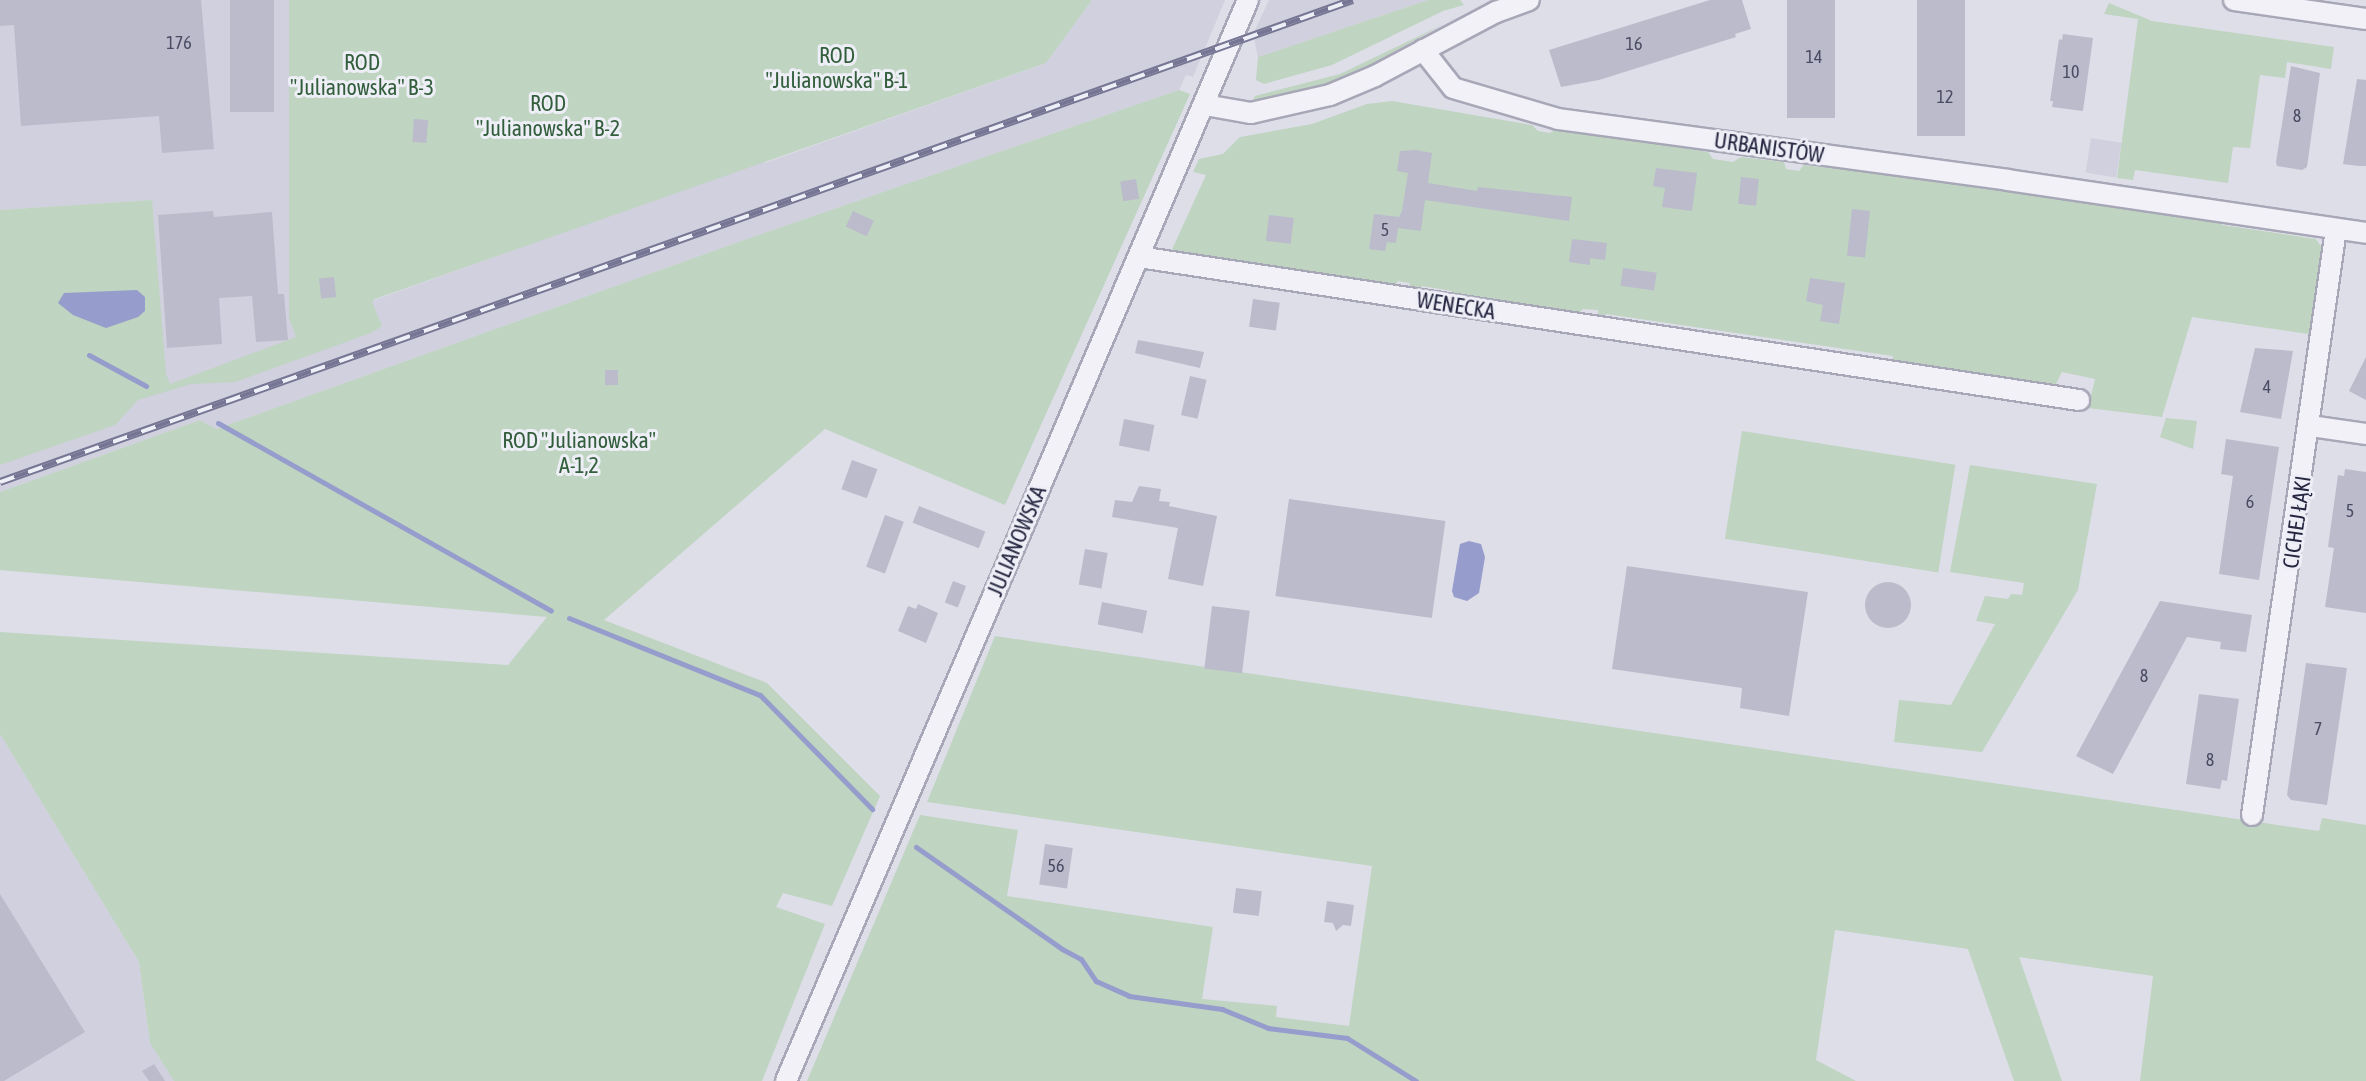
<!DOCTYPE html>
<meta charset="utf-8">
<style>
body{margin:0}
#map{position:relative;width:2366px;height:1081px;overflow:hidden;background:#dedee9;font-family:"Asap Condensed",sans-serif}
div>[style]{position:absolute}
.built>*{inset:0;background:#d0d0de;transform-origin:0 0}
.green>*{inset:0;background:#bfd4c1;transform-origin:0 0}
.water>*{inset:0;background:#969ccc}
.stream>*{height:5px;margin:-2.5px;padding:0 2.5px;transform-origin:2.5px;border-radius:2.5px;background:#969ccc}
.building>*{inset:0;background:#bbc;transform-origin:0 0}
.round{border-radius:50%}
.roads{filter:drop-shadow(2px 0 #a7a7b7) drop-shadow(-2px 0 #a7a7b7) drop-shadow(0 2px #a7a7b7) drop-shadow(0 -2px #a7a7b7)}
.minor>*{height:20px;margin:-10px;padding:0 10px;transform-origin:10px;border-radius:10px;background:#f2f1f7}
.rail>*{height:8px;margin-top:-4px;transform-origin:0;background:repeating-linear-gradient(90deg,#eeeef7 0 15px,#767694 0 30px);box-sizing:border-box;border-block:2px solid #767694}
span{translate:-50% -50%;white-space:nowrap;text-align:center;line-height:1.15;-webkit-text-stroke:6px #eeeef7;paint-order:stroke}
.number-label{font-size:18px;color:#4b4b64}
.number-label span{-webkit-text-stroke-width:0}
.park-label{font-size:22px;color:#325e3b}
.street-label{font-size:22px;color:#262641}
</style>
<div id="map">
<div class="built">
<div style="clip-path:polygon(0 0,289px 0,289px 318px,372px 301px,764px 160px,765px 163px,1046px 63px,1092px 0,1225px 0,1193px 77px,1186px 75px,1179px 90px,747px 239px,216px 429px,200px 420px,0 492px,0 435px,152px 200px,0 210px)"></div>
<div style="clip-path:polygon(1269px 0,1428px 0,1258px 57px,1253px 34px)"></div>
<div style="left:2091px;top:138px;width:31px;height:35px;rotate:9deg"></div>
<div style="clip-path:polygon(0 734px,139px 962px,150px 1043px,174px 1081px,0 1081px)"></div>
</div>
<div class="green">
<div style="clip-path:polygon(289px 0,1092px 0,1046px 63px,375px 299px,372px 302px,382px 326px,371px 333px,235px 382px,191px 384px,138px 400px,115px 425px,0 465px,0 210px,152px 200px,166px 374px,170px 384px,296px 337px,289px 318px)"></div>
<div style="clip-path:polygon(1428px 0,1460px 0,1464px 5px,1443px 11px,1332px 65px,1264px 84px,1256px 80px,1258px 57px)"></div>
<div style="clip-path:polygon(2109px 3px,2152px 21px,2334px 47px,2331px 69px,2287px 62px,2285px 78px,2260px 75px,2250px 148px,2233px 147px,2228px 183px,2135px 170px,2133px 180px,2117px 178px,2138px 19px,2104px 14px)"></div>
<div style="clip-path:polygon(1442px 25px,1354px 74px,1308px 90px,1252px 102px,1255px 96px,1340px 74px)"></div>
<div style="clip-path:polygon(1179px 90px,1190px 94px,1005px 505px,825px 429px,604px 620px,767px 683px,880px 796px,832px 906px,783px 893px,776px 907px,825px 924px,762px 1081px,174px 1081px,150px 1043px,139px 962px,0 734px,0 632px,508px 665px,547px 617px,0 570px,0 492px,200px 420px,216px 429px,747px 239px)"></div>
<div style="clip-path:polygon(1392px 101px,1532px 125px,1538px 131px,1549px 133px,1558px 129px,1646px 141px,1708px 152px,1713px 159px,1733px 162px,1741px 157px,1784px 162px,1786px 169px,1799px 171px,1804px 165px,1897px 176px,2219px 220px,2222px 225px,2316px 239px,2322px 248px,2309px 334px,2192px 317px,2162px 417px,2088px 408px,2095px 379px,2062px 372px,2054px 388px,1891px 369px,1893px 356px,1606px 314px,1605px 319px,1598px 318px,1598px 310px,1583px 309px,1577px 315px,1451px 296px,1452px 291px,1422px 286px,1421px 291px,1408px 290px,1410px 283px,1398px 281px,1394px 287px,1170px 254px,1206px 175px,1193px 172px,1199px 159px,1223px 154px,1240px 137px,1312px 124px,1367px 104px)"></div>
<div style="clip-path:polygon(2166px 418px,2197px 421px,2193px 449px,2160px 437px)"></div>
<div style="left:1742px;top:431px;width:216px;height:109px;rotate:9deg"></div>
<div style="clip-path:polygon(1970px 465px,2097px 484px,2078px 590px,1982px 752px,1894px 742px,1899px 700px,1951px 705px,1995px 624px,1976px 621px,1985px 596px,2008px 599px,2011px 594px,2022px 595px,2024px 583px,1950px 572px)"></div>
<div style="clip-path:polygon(995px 636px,2319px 831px,2322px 818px,2366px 825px,2366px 1081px,2140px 1081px,2153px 976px,2019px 957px,2062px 1081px,2014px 1081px,1968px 949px,1835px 930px,1816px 1060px,1856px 1081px,807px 1081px,920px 815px,1018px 830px,1007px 896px,1213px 927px,1202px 999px,1277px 1006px,1276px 1017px,1349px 1026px,1372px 866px,927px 802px)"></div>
</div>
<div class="water">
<div style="clip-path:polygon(137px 290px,145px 297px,145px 311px,138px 317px,106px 328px,73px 315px,58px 303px,64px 293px)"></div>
<div style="clip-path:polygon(1469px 541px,1481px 544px,1485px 557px,1479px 593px,1467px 601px,1454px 597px,1452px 591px,1460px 544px)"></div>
</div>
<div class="stream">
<div style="left:89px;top:355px;width:65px;rotate:28.5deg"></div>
<div style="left:218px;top:423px;width:382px;rotate:29.4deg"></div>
<div style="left:569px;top:618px;width:206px;rotate:22deg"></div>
<div style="left:760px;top:695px;width:160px;rotate:45.5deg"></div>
<div style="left:916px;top:847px;width:178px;rotate:34.9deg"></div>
<div style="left:1062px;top:949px;width:21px;rotate:28deg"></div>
<div style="left:1081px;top:959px;width:27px;rotate:56deg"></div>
<div style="left:1096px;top:981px;width:36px;rotate:24deg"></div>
<div style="left:1129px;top:996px;width:94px;rotate:8deg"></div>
<div style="left:1222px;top:1009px;width:50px;rotate:22.4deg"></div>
<div style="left:1268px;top:1028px;width:80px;rotate:7.2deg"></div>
<div style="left:1347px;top:1038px;width:81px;rotate:31.9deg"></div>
</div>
<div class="building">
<div style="clip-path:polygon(0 0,201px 0,214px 149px,162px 153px,159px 116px,21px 126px,14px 25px,0 26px)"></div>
<div style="left:230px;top:0;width:44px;height:112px"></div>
<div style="clip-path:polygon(1710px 0,1742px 0,1751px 29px,1735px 34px,1736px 37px,1599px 80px,1561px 87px,1549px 50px)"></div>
<div style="left:1787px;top:0;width:48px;height:118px"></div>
<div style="left:1917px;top:0;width:48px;height:136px"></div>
<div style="clip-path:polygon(2063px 34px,2093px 38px,2083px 111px,2052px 107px,2053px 101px,2050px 101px,2059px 39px,2062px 40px)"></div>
<div style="clip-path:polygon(2291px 66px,2320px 73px,2307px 167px,2302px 170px,2277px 166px,2276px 162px)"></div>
<div style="clip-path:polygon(2357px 79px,2366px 80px,2366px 166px,2359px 166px,2343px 164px)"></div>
<div style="left:414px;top:119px;width:14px;height:23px;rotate:4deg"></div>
<div style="clip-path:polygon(1416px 150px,1432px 153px,1428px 183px,1477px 191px,1478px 187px,1572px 197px,1569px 221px,1425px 200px,1421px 231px,1398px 228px,1396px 243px,1387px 242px,1385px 251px,1369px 249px,1374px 214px,1399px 217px,1402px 211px,1408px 173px,1397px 171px,1400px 151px)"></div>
<div style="clip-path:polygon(1656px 168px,1697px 173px,1692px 211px,1662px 207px,1665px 188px,1653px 186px)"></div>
<div style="left:1741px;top:177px;width:18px;height:27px;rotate:6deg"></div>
<div style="left:1136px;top:179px;width:20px;height:16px;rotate:81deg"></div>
<div style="left:1852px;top:209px;width:18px;height:47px;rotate:6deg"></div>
<div style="clip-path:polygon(213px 211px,214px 217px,272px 212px,278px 294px,284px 294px,288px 340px,256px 342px,252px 296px,219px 298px,222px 344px,167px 348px,158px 215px)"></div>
<div style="left:853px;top:211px;width:23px;height:17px;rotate:25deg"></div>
<div style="left:1269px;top:215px;width:25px;height:26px;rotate:7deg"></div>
<div style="clip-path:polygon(1572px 239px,1607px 243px,1605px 260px,1590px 258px,1590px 265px,1569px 262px)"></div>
<div style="left:1623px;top:268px;width:34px;height:18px;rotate:8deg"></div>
<div style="left:334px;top:277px;width:20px;height:15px;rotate:84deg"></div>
<div style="clip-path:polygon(1810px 278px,1845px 283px,1839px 324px,1820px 321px,1823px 305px,1806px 301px)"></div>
<div style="left:1253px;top:299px;width:27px;height:28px;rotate:8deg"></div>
<div style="clip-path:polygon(1138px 340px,1204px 352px,1200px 368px,1135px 353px)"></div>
<div style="clip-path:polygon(2255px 348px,2293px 351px,2281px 419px,2240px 412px)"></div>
<div style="clip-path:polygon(2366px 357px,2366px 400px,2349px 391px)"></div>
<div style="left:605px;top:370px;width:13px;height:15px"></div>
<div style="left:1190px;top:376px;width:17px;height:40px;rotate:13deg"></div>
<div style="left:1124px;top:419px;width:31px;height:27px;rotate:11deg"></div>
<div style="clip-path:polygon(2226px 439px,2279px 447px,2259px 580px,2219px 574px,2233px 476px,2221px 474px)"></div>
<div style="left:852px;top:460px;width:27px;height:31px;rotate:20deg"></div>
<div style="clip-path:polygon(2345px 469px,2366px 472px,2366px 613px,2325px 607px,2334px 548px,2328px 547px,2338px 475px,2344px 476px)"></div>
<div style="clip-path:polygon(1139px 486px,1161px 489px,1159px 501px,1170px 502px,1169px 506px,1217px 516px,1203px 586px,1168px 579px,1178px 528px,1112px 517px,1115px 500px,1132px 502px)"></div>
<div style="left:1289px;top:499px;width:158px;height:98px;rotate:8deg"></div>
<div style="left:919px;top:506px;width:71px;height:18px;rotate:21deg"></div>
<div style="left:885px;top:515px;width:20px;height:55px;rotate:20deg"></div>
<div style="left:1085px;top:549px;width:23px;height:36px;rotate:10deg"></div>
<div style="clip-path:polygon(1627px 566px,1808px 592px,1789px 716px,1740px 708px,1742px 688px,1612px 669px)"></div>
<div style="left:953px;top:581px;width:14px;height:23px;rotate:21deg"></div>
<div class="round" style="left:1865px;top:582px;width:46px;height:46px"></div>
<div style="clip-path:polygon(2160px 601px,2252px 615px,2246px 652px,2220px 649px,2221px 642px,2187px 637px,2113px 774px,2076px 756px)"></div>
<div style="left:1102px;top:602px;width:46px;height:23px;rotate:11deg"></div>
<div style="clip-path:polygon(918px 604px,938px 613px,926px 643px,898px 631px,908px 606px,916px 609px)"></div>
<div style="left:1212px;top:606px;width:38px;height:63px;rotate:7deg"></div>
<div style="clip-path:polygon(2306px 663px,2347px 668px,2327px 805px,2291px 800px,2287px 795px)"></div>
<div style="clip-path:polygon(2199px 694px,2239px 699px,2227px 781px,2222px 780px,2220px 789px,2186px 784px)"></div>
<div style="left:1045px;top:844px;width:28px;height:41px;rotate:8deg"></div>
<div style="left:1236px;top:888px;width:26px;height:25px;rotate:7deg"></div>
<div style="clip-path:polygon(0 894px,85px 1032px,4px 1081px,0 1081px)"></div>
<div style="clip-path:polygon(1327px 901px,1354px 905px,1351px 926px,1343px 925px,1336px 931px,1333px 923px,1324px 922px)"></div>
<div style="clip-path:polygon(154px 1064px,165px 1081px,149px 1081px,142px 1071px)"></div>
</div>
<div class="roads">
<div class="minor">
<div style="left:2234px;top:0;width:133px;rotate:8.2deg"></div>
<div style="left:1423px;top:50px;width:48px;rotate:51.7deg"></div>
<div style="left:1453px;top:88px;width:109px;rotate:16.4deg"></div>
<div style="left:1558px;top:119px;width:454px;rotate:7.7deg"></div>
<div style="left:2008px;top:180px;width:362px;rotate:8.4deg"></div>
<div style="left:1205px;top:105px;width:47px;rotate:9.9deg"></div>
<div style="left:1251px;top:113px;width:81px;rotate:-12.8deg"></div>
<div style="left:1330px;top:95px;width:49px;rotate:-22.9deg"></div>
<div style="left:1375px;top:76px;width:137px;rotate:-27.9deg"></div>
<div style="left:1496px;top:12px;width:35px;rotate:-20deg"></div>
<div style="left:1139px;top:257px;width:951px;rotate:8.65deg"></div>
<div style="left:2311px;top:426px;width:56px;rotate:8.3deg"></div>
<div style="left:2252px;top:815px;width:592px;rotate:-81.84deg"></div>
<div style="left:786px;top:1081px;width:1176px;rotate:-66.86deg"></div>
</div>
</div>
<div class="rail">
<div style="left:0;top:482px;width:1436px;rotate:-19.61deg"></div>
</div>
<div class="number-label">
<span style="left:179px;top:43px">176</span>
<span style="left:1634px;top:44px">16</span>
<span style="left:1814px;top:57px">14</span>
<span style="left:2071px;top:72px">10</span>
<span style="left:1945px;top:97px">12</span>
<span style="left:2297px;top:116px">8</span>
<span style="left:1385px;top:230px">5</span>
<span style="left:2267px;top:387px">4</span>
<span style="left:2250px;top:502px">6</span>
<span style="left:2350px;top:511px">5</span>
<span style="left:2144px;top:676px">8</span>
<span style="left:2318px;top:729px">7</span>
<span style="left:2210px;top:760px">8</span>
<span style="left:1056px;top:866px">56</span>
</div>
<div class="park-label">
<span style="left:837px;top:68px">ROD<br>"Julianowska" B-1</span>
<span style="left:362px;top:75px">ROD<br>"Julianowska" B-3</span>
<span style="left:548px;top:116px">ROD<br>"Julianowska" B-2</span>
<span style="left:579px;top:453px">ROD "Julianowska"<br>A-1,2</span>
</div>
<div class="street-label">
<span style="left:1769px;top:148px;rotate:8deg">URBANISTÓW</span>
<span style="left:1456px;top:306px;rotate:9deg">WENECKA</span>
<span style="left:2297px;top:522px;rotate:-82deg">CICHEJ ŁĄKI</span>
<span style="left:1017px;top:541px;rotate:-67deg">JULIANOWSKA</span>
</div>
</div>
